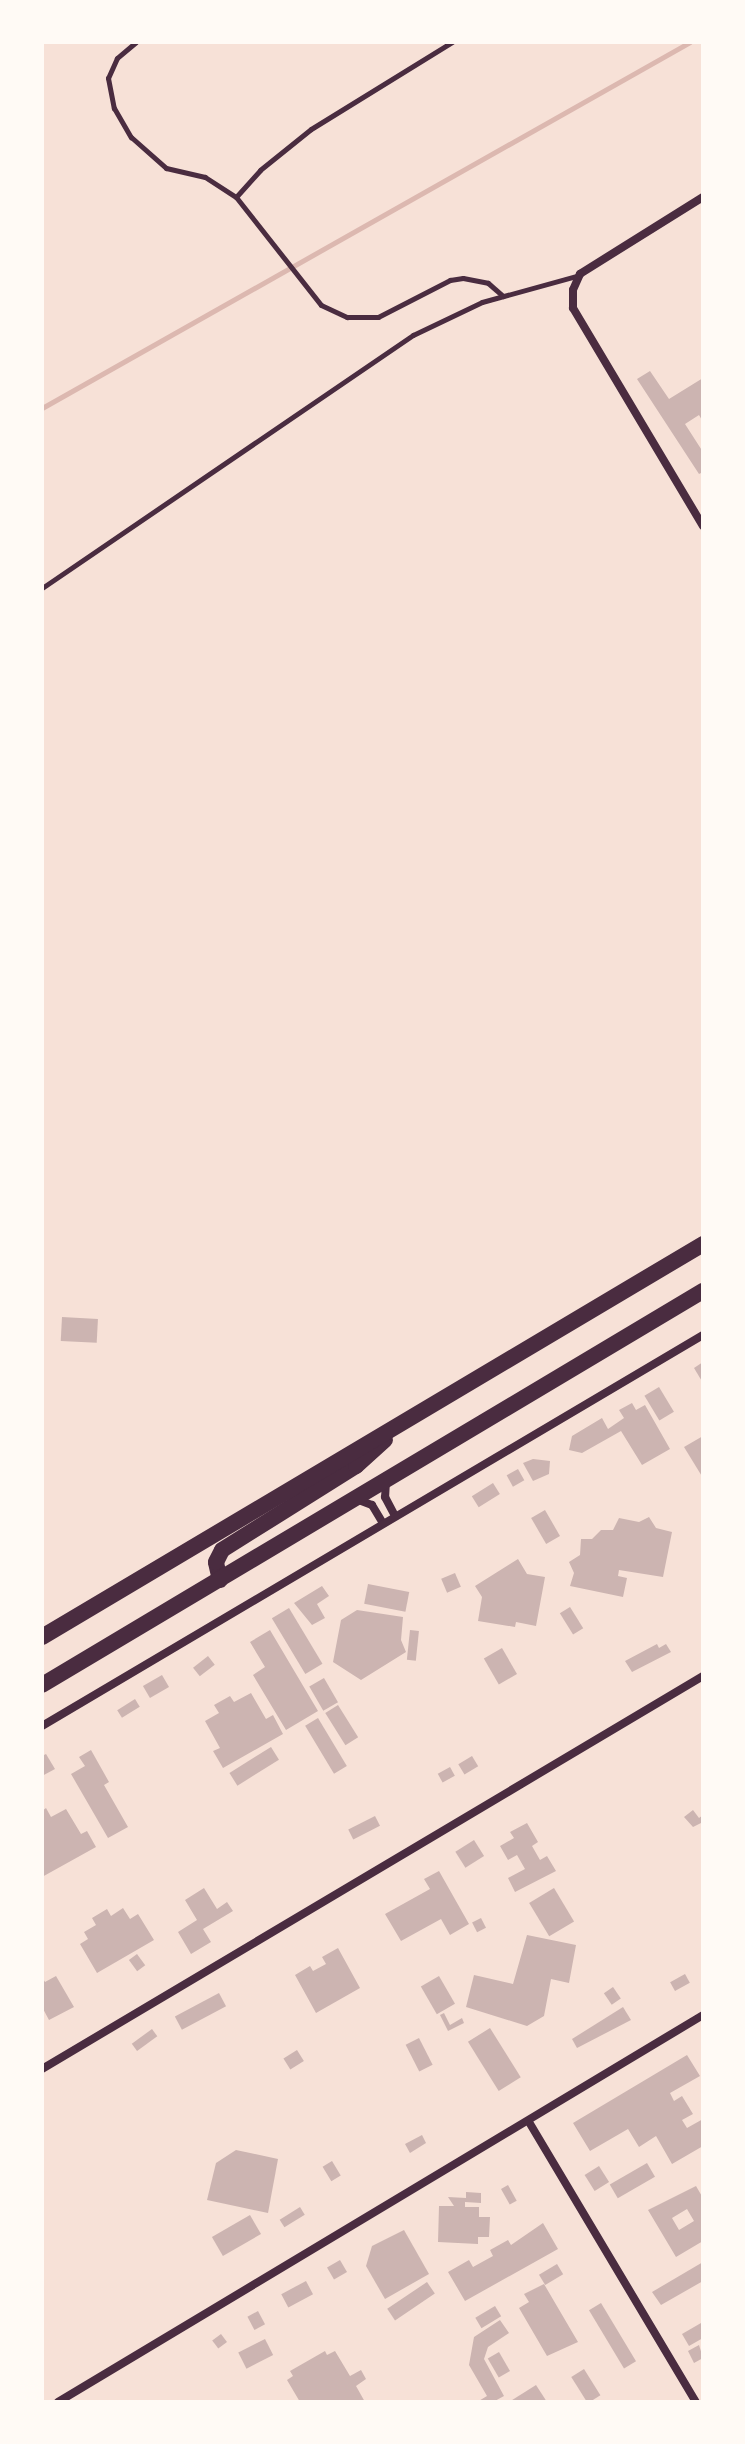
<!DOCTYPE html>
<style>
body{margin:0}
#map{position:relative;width:745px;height:2444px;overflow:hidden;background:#f7e1d7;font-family:Ubuntu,sans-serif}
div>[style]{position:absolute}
.stream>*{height:5px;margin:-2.5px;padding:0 2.5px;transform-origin:2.5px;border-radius:2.5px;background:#dcb8b0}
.building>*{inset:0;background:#ccb4b1;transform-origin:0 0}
.service>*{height:5px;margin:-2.5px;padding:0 2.5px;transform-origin:2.5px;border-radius:2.5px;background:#4a2c40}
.minor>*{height:8px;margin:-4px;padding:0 4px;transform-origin:4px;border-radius:4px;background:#4a2c40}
.primary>*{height:16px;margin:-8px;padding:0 8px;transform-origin:8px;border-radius:8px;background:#4a2c40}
span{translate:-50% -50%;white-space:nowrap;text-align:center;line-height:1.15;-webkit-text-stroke:8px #fffaf5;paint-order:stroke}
.frame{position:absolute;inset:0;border:44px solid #fffaf5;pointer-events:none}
</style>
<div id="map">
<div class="stream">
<div style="left:42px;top:408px;width:744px;rotate:-29.46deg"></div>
</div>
<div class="building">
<div style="clip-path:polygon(650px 371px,669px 399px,703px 378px,703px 422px,699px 415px,685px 424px,703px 452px,703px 472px,699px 474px,637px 379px)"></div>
<div style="left:62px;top:1317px;width:36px;height:24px;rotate:3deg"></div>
<div style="clip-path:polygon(703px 1362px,703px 1383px,694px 1368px)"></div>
<div style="left:659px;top:1387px;width:29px;height:17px;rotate:59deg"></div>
<div style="clip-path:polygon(632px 1403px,636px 1410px,645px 1405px,670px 1449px,642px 1465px,621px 1431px,582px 1453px,569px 1450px,572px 1436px,602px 1418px,608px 1429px,624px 1418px,619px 1410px)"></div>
<div style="clip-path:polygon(703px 1436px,703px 1478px,684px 1447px)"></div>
<div style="clip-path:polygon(533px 1459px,550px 1461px,549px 1474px,533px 1481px,523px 1463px)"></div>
<div style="left:518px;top:1469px;width:13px;height:13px;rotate:61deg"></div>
<div style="left:493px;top:1483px;width:13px;height:25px;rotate:58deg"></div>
<div style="left:545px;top:1510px;width:30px;height:16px;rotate:60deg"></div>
<div style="clip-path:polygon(649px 1517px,656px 1528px,672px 1532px,663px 1577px,619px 1570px,618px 1576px,627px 1578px,623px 1597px,570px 1586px,574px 1573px,569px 1562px,580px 1555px,581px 1539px,592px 1539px,601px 1530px,613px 1530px,619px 1518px,639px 1522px)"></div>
<div style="clip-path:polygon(518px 1559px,527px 1574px,545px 1577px,536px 1626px,516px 1622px,515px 1627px,478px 1621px,482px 1597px,475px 1586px)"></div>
<div style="left:455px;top:1573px;width:15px;height:15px;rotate:67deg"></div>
<div style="left:368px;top:1584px;width:42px;height:20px;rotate:11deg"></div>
<div style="clip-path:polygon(322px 1586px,329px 1596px,317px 1604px,325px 1618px,312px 1625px,294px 1603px)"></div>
<div style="left:570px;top:1607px;width:25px;height:12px;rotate:58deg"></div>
<div style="left:289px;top:1608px;width:65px;height:20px;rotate:59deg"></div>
<div style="clip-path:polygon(357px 1610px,403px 1617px,401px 1640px,406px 1652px,361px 1680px,333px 1662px,341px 1620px)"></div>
<div style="clip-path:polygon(270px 1630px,318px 1711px,286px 1730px,253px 1675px,265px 1667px,250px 1642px)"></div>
<div style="left:410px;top:1630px;width:9px;height:30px;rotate:6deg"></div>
<div style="clip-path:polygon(657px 1644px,659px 1648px,666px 1644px,671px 1652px,632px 1672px,625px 1661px)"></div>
<div style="left:502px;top:1648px;width:30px;height:21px;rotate:60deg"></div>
<div style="left:208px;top:1656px;width:11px;height:19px;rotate:52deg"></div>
<div style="left:162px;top:1675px;width:14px;height:22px;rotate:60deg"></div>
<div style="left:324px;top:1678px;width:28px;height:17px;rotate:60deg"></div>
<div style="clip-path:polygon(251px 1693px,266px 1719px,273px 1715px,283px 1734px,223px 1768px,213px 1751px,220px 1748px,205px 1721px,219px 1713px,214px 1705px,230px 1696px,234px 1702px)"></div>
<div style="left:135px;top:1699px;width:9px;height:21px;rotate:58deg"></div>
<div style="left:338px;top:1705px;width:38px;height:15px;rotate:58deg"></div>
<div style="left:318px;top:1718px;width:56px;height:15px;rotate:59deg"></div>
<div style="left:271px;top:1747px;width:15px;height:49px;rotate:58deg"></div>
<div style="clip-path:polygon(91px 1750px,109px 1782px,104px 1785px,128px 1827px,108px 1838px,71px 1774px,85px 1766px,79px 1757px)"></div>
<div style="clip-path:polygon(46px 1754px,55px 1769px,42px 1776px,42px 1756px)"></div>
<div style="left:472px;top:1756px;width:12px;height:16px;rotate:59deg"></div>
<div style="left:450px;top:1767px;width:10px;height:14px;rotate:61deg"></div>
<div style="clip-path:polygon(46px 1808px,51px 1817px,66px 1809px,81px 1834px,87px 1831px,96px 1847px,42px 1877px,42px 1811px)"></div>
<div style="clip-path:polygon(693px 1810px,699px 1818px,703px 1815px,703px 1822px,693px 1827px,684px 1817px)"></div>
<div style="left:375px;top:1816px;width:11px;height:30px;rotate:63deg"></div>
<div style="clip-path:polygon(527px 1823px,538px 1842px,532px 1846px,540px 1860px,547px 1856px,556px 1871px,515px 1892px,508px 1878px,525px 1869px,517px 1855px,508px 1860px,500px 1846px,514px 1838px,510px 1832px)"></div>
<div style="left:474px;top:1840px;width:19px;height:22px;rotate:58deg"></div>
<div style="clip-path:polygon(439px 1871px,469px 1924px,450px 1935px,441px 1919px,401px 1941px,385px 1914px,430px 1889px,424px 1879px)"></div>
<div style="clip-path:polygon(204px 1888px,217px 1909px,227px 1902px,233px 1911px,203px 1929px,211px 1942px,191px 1954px,178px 1932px,197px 1920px,185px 1900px)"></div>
<div style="left:554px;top:1888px;width:39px;height:29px;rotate:59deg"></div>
<div style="clip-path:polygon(123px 1908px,130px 1919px,138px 1914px,154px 1940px,97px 1973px,80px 1944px,88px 1939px,84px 1932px,96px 1925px,92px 1918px,107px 1909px,111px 1916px)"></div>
<div style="left:481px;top:1918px;width:11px;height:10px;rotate:63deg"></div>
<div style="clip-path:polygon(527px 1935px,576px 1945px,569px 1983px,551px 1979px,544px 2016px,527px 2026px,466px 2007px,474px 1975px,513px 1984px)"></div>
<div style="clip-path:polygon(338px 1948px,360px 1988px,316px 2013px,295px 1975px,310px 1966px,313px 1971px,326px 1964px,322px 1957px)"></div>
<div style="left:137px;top:1954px;width:14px;height:10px;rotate:54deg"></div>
<div style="left:685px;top:1974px;width:10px;height:17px;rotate:61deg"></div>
<div style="clip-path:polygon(56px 1976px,74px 2007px,49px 2020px,42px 2007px,42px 1977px,45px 1982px)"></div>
<div style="left:439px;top:1976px;width:32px;height:21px;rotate:60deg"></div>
<div style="left:613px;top:1987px;width:14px;height:11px;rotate:56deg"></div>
<div style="left:219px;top:1993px;width:15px;height:50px;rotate:62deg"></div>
<div style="clip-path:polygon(623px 2007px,631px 2020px,577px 2048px,572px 2039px)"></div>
<div style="clip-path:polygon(444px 2013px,450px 2025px,462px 2018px,464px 2023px,448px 2031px,440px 2015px)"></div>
<div style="left:490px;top:2028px;width:58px;height:26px;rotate:58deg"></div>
<div style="left:152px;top:2029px;width:9px;height:25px;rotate:54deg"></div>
<div style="left:419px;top:2038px;width:30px;height:15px;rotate:63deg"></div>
<div style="left:297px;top:2050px;width:13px;height:16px;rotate:58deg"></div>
<div style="clip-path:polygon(687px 2055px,700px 2076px,670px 2093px,674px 2101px,682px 2096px,693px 2114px,682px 2120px,687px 2128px,703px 2119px,703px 2146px,672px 2164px,656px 2136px,639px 2147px,628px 2129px,590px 2151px,573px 2123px)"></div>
<div style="clip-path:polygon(422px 2135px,426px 2143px,410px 2153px,405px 2144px)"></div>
<div style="clip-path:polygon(236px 2150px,278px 2159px,268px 2213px,207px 2200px,216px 2163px)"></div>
<div style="left:332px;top:2161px;width:17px;height:11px;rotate:59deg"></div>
<div style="left:647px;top:2163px;width:16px;height:43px;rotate:60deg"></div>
<div style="left:599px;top:2166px;width:19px;height:17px;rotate:58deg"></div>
<div style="left:508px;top:2185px;width:18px;height:8px;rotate:61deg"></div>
<div style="clip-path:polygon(evenodd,696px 2186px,703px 2198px,703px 2241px,676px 2257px,648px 2210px,696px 2186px,687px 2209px,694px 2221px,679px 2230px,672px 2218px,687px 2209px)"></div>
<div style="clip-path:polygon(466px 2192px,481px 2193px,481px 2203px,465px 2202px,465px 2207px,479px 2207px,479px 2217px,490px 2217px,489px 2237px,478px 2237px,478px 2244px,438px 2242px,439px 2206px,454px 2206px,448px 2197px,466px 2198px)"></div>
<div style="left:300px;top:2207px;width:9px;height:24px;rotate:58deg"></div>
<div style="left:250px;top:2215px;width:22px;height:44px;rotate:60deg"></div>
<div style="clip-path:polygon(543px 2223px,558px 2249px,465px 2301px,448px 2272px,469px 2260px,473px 2267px,493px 2256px,490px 2250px,508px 2240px,511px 2245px)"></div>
<div style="clip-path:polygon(404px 2230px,429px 2274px,385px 2299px,366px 2266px,372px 2246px)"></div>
<div style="left:340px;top:2260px;width:14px;height:15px;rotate:60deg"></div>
<div style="clip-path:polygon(703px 2262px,703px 2281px,661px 2305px,652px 2292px)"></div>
<div style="left:557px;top:2264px;width:12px;height:21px;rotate:59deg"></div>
<div style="left:306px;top:2281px;width:15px;height:28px;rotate:62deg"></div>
<div style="left:427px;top:2282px;width:14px;height:48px;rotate:56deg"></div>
<div style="clip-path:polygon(544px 2284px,578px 2342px,547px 2356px,519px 2308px,529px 2302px,524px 2294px)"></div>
<div style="left:601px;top:2303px;width:68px;height:14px;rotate:59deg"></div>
<div style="left:495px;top:2306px;width:12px;height:23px;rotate:59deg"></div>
<div style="left:258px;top:2311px;width:15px;height:12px;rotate:62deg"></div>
<div style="clip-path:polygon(500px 2320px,509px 2333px,488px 2347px,484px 2359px,504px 2396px,493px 2402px,477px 2402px,487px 2396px,469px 2365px,474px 2337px)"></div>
<div style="clip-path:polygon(701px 2323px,703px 2338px,689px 2346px,682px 2334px)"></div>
<div style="left:221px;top:2334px;width:10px;height:11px;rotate:53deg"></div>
<div style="left:265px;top:2339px;width:18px;height:30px;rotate:63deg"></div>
<div style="clip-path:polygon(699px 2345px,703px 2358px,694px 2363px,688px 2351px)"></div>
<div style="clip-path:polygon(325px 2351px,327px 2355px,335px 2351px,350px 2376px,361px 2370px,366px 2379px,356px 2386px,365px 2402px,300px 2402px,287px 2380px,293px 2376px,290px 2371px)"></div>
<div style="left:499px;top:2352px;width:22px;height:13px;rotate:60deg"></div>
<div style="left:584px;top:2369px;width:31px;height:15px;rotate:58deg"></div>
<div style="clip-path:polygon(536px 2385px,547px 2402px,509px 2402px)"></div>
</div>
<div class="service">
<div style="left:136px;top:42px;width:25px;rotate:140deg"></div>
<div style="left:117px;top:58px;width:22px;rotate:114deg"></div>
<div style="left:108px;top:78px;width:31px;rotate:79deg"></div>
<div style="left:114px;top:108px;width:34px;rotate:60deg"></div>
<div style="left:131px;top:137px;width:47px;rotate:41.5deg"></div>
<div style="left:166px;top:168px;width:40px;rotate:13deg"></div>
<div style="left:205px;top:177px;width:37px;rotate:33deg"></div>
<div style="left:236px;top:197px;width:137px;rotate:51.8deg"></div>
<div style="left:321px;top:305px;width:29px;rotate:25deg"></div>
<div style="left:347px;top:317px;width:31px"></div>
<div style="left:378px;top:317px;width:81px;rotate:-27.2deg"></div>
<div style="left:450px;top:280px;width:13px;rotate:-9deg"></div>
<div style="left:463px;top:278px;width:25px;rotate:11deg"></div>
<div style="left:488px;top:283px;width:20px;rotate:41deg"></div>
<div style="left:236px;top:197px;width:36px;rotate:-48deg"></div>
<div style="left:260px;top:170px;width:65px;rotate:-38.8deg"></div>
<div style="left:311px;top:129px;width:166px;rotate:-31.7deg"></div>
<div style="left:42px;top:588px;width:449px;rotate:-34.3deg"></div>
<div style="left:413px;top:335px;width:76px;rotate:-25.6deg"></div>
<div style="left:482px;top:302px;width:102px;rotate:-15.4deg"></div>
</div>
<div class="minor">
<div style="left:703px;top:197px;width:145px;rotate:148deg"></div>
<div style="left:580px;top:274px;width:17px;rotate:114deg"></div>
<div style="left:573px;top:290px;width:18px;rotate:90deg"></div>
<div style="left:573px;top:308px;width:254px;rotate:59.2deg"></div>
<div style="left:386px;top:1480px;width:17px;rotate:93deg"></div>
<div style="left:385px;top:1497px;width:21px;rotate:62deg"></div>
<div style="left:356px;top:1499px;width:17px;rotate:21deg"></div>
<div style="left:372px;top:1505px;width:21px;rotate:59deg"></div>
<div style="left:42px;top:1726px;width:768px;rotate:-30.61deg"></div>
<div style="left:42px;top:2069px;width:769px;rotate:-30.73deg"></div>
<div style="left:529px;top:2122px;width:326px;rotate:59.2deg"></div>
<div style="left:58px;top:2402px;width:752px;rotate:-30.96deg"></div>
</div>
<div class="primary">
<div style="left:220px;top:1580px;width:18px;rotate:-103deg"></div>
<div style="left:216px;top:1562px;width:13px;rotate:-63deg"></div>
<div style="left:222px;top:1550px;width:158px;rotate:-32.1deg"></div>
<div style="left:356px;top:1466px;width:39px;rotate:-42deg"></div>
<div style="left:42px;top:1637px;width:769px;rotate:-30.73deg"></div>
<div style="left:42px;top:1685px;width:770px;rotate:-30.8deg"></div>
</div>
<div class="frame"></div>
</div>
